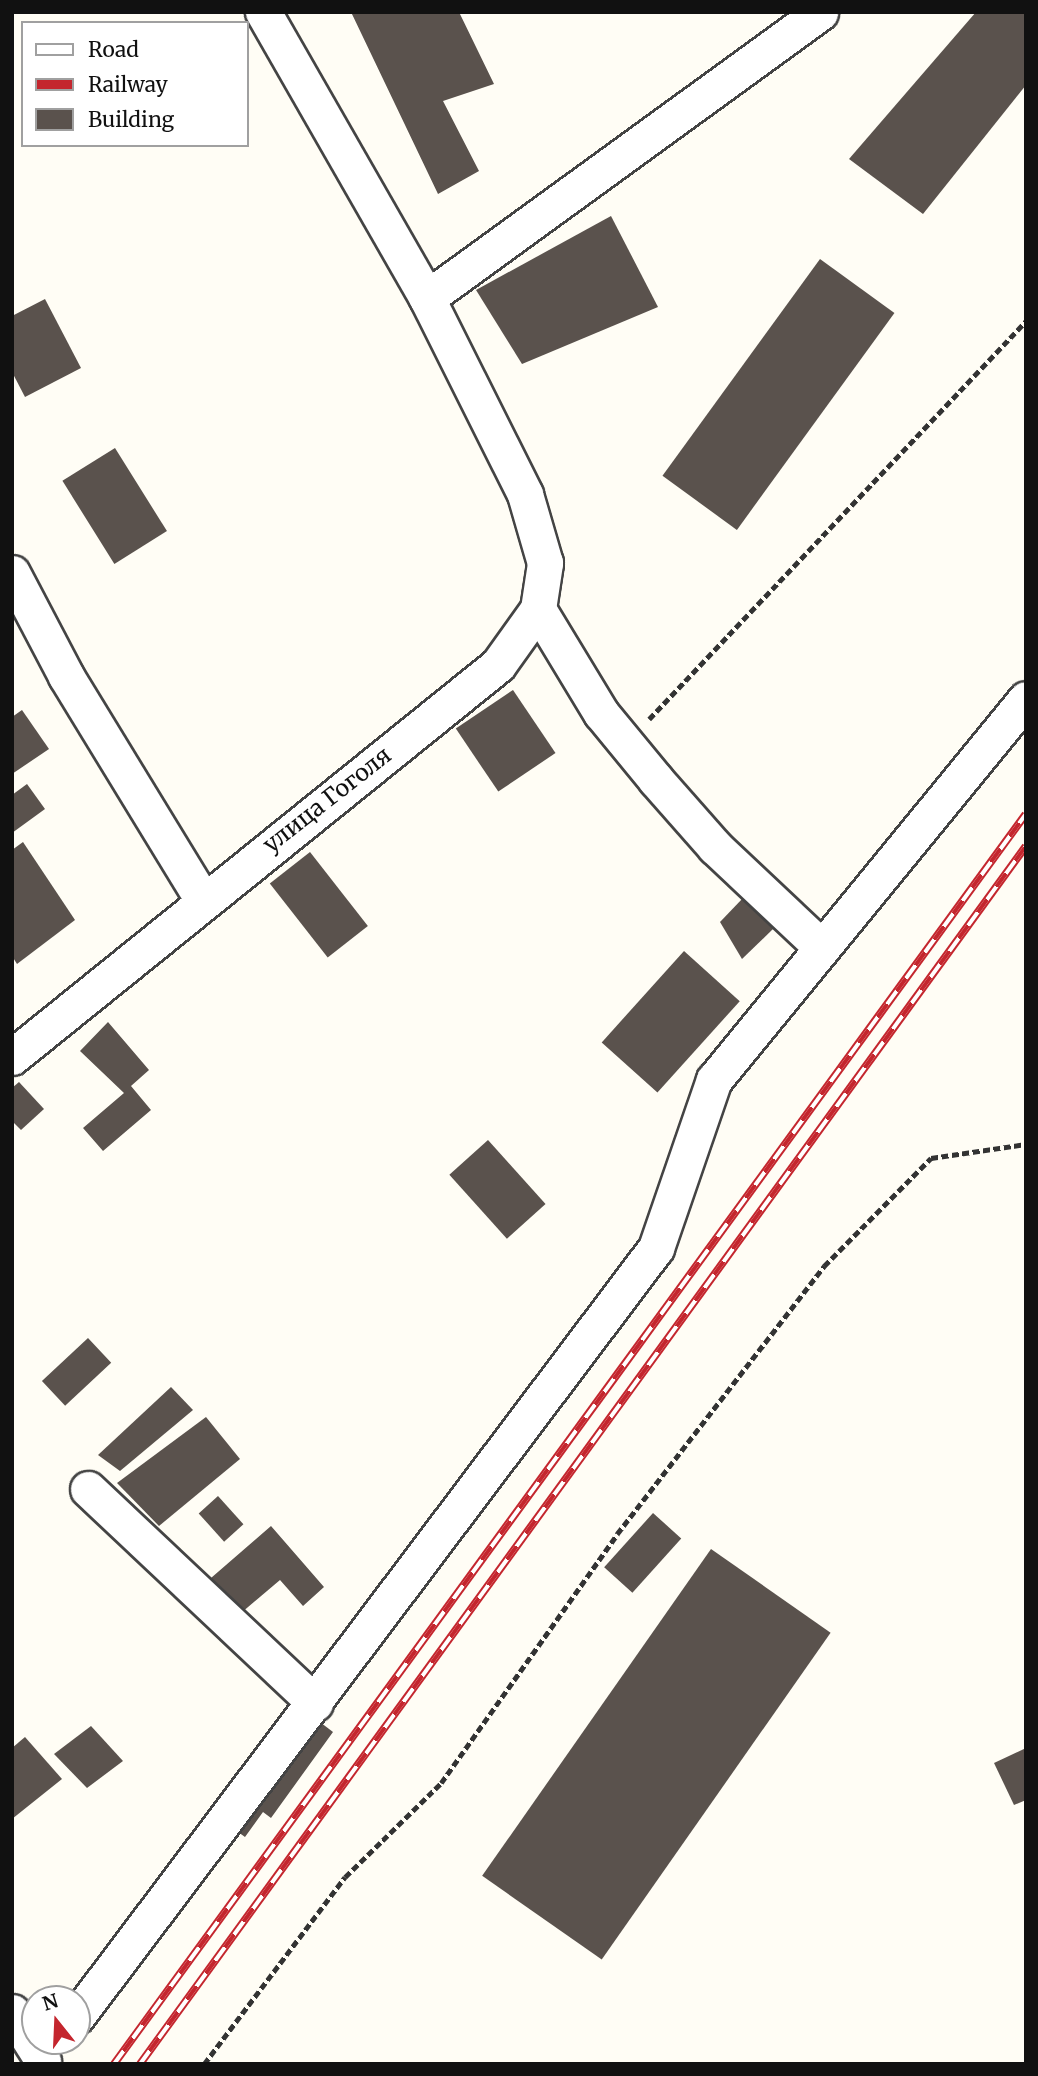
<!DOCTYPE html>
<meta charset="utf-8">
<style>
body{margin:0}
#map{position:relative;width:1038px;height:2076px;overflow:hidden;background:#fffdf5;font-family:Merriweather,serif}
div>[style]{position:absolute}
.building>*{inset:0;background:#5a524d;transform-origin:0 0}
.path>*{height:4.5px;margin-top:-2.25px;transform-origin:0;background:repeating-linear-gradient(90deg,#333 0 7px,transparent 0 10.5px)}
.roads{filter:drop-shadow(2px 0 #444) drop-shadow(-2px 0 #444) drop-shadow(0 2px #444) drop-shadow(0 -2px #444)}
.minor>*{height:35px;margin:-17.5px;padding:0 17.5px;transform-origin:17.5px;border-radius:17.5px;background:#fff}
.rail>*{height:8px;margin-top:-4px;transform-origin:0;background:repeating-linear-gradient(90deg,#fff 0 16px,#c4262e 0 32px);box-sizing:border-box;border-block:2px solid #c4262e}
span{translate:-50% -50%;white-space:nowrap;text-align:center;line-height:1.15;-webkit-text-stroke:7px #fff;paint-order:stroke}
.street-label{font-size:23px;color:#111}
.frame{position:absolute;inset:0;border:14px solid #111;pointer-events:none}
.legend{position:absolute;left:21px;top:21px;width:228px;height:126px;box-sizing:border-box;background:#fff;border:2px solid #a0a0a0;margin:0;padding:9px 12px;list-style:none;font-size:21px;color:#111}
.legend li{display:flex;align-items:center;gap:14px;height:35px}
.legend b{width:35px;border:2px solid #a0a0a0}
.north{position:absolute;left:21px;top:1985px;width:70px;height:70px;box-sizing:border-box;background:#fff;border:2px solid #a0a0a0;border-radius:50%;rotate:342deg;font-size:19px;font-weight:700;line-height:28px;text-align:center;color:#111}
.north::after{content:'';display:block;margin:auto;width:24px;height:32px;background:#c4262e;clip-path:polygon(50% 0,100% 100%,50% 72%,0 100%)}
</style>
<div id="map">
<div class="building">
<div style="clip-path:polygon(351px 12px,459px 12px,494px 84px,443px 101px,479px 171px,438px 194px)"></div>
<div style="clip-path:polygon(976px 12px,1026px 12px,1026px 85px,923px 214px,849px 159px)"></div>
<div style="clip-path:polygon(611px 216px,658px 307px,522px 364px,476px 290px)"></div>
<div style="left:820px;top:259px;width:92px;height:268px;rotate:36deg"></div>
<div style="clip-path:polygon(45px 299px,81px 368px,25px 397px,12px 372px,12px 316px)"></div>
<div style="left:115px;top:448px;width:98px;height:62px;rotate:58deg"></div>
<div style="left:513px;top:690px;width:76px;height:69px;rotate:56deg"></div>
<div style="clip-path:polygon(22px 710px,49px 749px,12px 774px,12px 717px)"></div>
<div style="clip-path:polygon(27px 784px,45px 809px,12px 833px,12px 795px)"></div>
<div style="clip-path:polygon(23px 842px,75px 920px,17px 964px,12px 956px,12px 850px)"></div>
<div style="left:310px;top:852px;width:94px;height:51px;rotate:52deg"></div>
<div style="clip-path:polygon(743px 898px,774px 928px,742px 959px,720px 922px)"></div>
<div style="left:684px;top:951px;width:75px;height:123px;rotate:42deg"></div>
<div style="clip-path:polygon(108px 1022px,149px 1070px,131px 1086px,151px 1110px,103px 1151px,83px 1128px,124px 1093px,80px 1051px)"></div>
<div style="clip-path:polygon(19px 1082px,44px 1109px,21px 1130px,12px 1121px,12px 1088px)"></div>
<div style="left:488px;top:1140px;width:86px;height:52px;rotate:48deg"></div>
<div style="left:88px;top:1338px;width:34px;height:63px;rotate:47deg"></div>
<div style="clip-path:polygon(171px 1387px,193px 1410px,120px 1471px,98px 1455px)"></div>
<div style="clip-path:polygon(206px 1417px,240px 1459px,159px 1526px,117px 1483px)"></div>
<div style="left:218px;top:1496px;width:38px;height:26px;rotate:48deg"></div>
<div style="left:653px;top:1513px;width:38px;height:73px;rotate:42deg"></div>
<div style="clip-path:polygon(271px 1526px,324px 1587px,303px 1606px,280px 1580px,241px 1613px,211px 1578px)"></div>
<div style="left:711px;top:1549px;width:146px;height:399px;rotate:35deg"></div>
<div style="clip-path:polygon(312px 1716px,333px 1732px,271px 1818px,263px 1812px,245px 1837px,231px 1827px)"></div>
<div style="clip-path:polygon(91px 1726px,123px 1761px,87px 1788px,54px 1754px)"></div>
<div style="clip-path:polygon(25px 1737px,62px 1779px,12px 1819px,12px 1748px)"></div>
<div style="clip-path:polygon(1026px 1748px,1026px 1800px,1014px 1805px,994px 1763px)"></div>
</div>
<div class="path">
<div style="left:649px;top:719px;width:548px;rotate:-46.55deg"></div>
<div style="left:204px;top:2064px;width:234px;rotate:-53deg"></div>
<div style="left:345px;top:1877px;width:134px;rotate:-44.4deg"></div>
<div style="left:441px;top:1783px;width:305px;rotate:-54.7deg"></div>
<div style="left:617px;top:1534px;width:339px;rotate:-52.3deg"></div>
<div style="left:824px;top:1266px;width:152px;rotate:-45.3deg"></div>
<div style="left:931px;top:1158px;width:96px;rotate:-8.4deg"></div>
</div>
<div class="roads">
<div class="minor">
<div style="left:427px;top:298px;width:486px;rotate:-36deg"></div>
<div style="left:12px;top:573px;width:116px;rotate:62.3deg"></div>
<div style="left:66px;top:676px;width:261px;rotate:58.6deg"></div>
<div style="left:538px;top:609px;width:122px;rotate:58.8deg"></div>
<div style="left:601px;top:713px;width:87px;rotate:50.6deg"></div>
<div style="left:656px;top:780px;width:89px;rotate:48.6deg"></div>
<div style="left:715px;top:847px;width:147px;rotate:43.3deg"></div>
<div style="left:12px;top:1057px;width:624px;rotate:-38.89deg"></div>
<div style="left:498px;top:665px;width:69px;rotate:-54.5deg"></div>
<div style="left:538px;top:609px;width:47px;rotate:-81.3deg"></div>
<div style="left:545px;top:563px;width:72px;rotate:-106.2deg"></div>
<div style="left:525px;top:494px;width:219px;rotate:-116.6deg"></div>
<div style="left:427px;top:298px;width:330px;rotate:-119.8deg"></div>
<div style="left:88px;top:1489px;width:312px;rotate:43.3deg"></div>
<div style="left:12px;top:2012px;width:58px;rotate:57.7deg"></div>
<div style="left:77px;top:2016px;width:962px;rotate:-52.99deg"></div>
<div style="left:656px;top:1248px;width:178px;rotate:-71deg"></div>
<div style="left:714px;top:1080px;width:492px;rotate:-50.7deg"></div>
</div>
</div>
<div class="rail">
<div style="left:114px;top:2064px;width:1547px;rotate:-53.89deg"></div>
<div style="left:140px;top:2064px;width:1506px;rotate:-53.97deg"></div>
</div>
<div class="street-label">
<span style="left:327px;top:800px;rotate:-38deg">улица Гоголя</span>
</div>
<div class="frame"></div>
<ul class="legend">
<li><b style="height:9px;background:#fff"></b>Road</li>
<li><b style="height:9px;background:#c4262e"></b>Railway</li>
<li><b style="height:19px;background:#5a524d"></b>Building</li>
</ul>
<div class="north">N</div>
</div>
